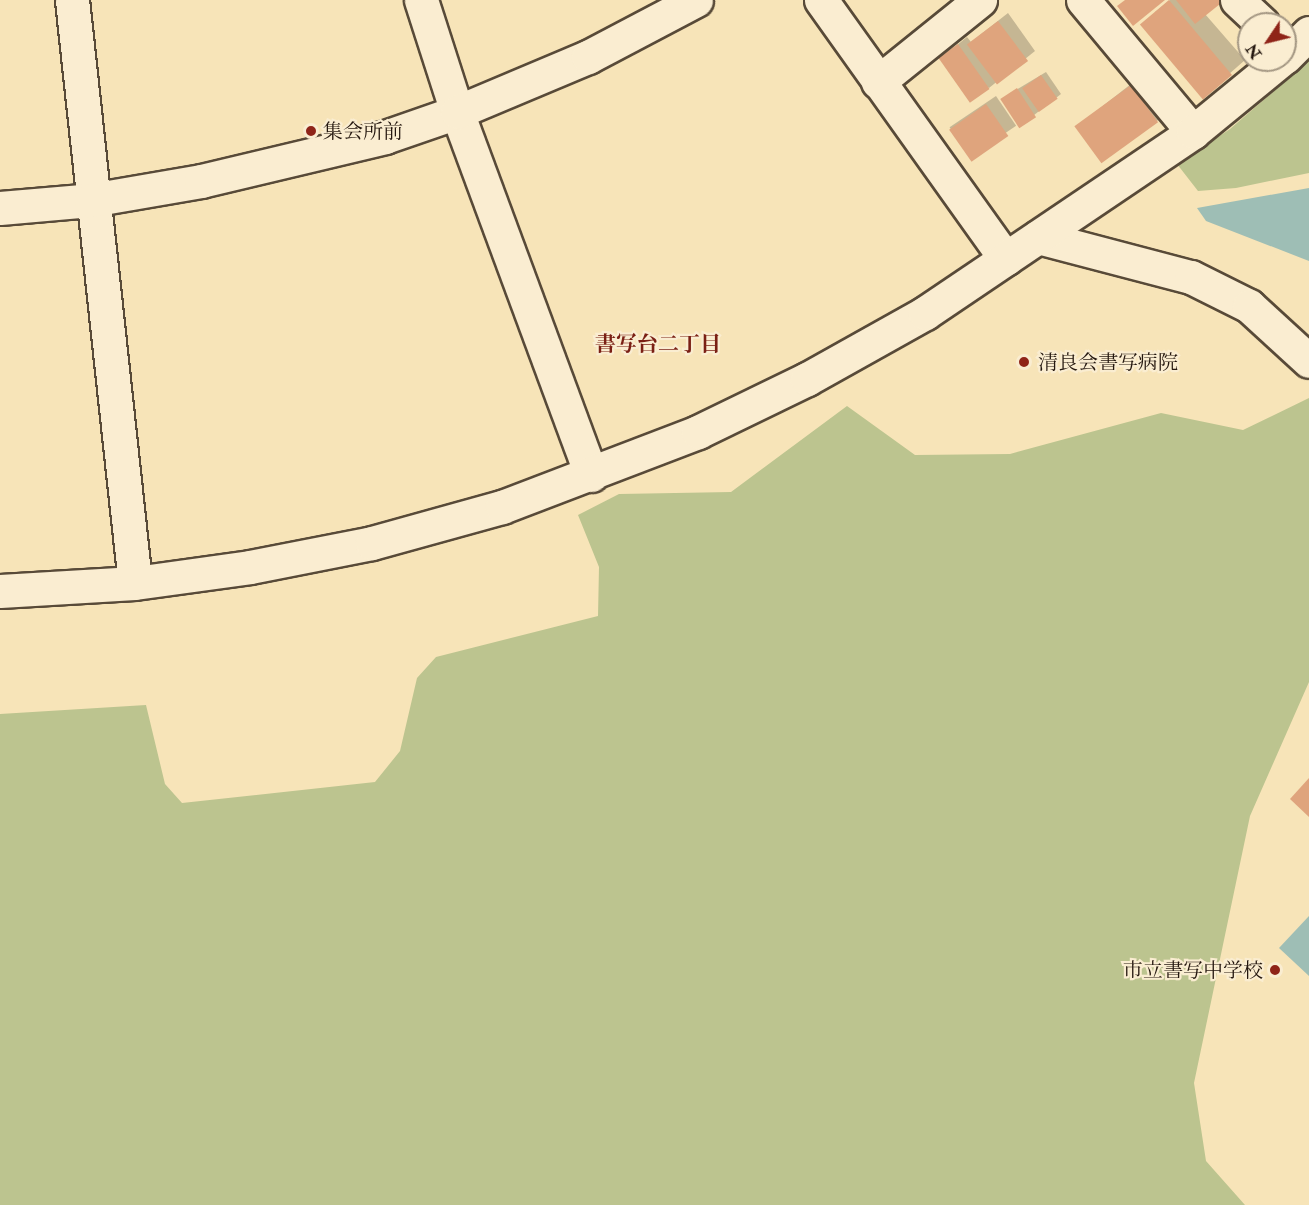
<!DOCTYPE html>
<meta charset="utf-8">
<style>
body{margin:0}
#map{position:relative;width:1309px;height:1205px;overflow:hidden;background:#f7e4b8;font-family:"IM FELL Double Pica","Noto Serif JP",serif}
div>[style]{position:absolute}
.green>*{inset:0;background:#bcc48f}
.water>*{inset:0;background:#9ebeb5}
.shadow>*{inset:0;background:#0003;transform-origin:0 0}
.building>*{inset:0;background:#dfa47d;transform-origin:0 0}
.roads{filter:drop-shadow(2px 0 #584a38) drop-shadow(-2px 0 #584a38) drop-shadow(0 2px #584a38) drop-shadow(0 -2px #584a38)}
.minor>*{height:33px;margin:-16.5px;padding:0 16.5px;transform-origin:16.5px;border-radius:16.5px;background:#faedd1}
.dots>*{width:16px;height:16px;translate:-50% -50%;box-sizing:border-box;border:3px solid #faedd1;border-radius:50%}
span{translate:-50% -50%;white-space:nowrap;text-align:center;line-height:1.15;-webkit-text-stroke:4.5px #faedd1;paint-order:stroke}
.poi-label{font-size:20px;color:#23160e}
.left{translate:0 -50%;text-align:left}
.right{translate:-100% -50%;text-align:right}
.neighbourhood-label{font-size:21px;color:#7a1f14;font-weight:700}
.north{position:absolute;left:1237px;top:12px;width:60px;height:60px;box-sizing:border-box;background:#faedd1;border:2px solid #a49783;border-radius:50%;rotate:235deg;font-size:16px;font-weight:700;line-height:24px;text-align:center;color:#23160e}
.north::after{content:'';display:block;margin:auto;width:21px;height:27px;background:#8f2418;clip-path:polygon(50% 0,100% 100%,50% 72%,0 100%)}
</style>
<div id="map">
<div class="green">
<div style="clip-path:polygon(1309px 61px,1309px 173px,1236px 188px,1198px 191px,1177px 164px,1230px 129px)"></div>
<div style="clip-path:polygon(1309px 398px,1309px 682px,1250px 816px,1194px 1083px,1206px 1161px,1245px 1205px,0 1205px,0 714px,146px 705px,165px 784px,182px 803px,375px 782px,400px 751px,417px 678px,436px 657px,598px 616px,599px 567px,578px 515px,619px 494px,731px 492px,847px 406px,915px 455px,1010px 454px,1161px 413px,1243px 430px)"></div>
</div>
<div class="water">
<div style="clip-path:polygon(1309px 188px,1309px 261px,1206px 221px,1197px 208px)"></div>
<div style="clip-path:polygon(1309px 916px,1309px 976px,1279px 948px)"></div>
</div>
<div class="shadow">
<div style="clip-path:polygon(1170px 0,1222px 0,1205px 14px,1245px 60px,1203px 97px,1155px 12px)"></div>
<div style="clip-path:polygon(1008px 13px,1035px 51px,989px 88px,941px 58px,967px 37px,971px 42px)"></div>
<div style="clip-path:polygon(1249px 41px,1249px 50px,1245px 46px)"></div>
<div style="clip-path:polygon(1046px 72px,1061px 94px,1020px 126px,1006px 96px)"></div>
<div style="clip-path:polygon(1145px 73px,1170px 108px,1157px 121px,1076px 127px)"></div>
<div style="left:996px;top:96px;width:36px;height:56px;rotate:56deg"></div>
</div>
<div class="building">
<div style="clip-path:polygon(1125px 0,1165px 0,1133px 26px,1117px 6px)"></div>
<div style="left:1169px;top:0;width:98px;height:38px;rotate:50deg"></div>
<div style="clip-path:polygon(1176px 0,1225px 0,1195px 24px)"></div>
<div style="left:998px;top:21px;width:50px;height:39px;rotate:53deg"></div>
<div style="left:958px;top:44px;width:55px;height:24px;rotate:55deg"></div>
<div style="left:1041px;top:75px;width:29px;height:23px;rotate:55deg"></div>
<div style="left:1131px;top:85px;width:46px;height:70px;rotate:54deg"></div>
<div style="left:1017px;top:88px;width:35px;height:20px;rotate:57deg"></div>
<div style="left:986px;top:104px;width:39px;height:45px;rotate:55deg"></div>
<div style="clip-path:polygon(1309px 778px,1309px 817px,1290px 799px)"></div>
</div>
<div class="roads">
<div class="minor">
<div style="left:72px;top:0;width:586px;rotate:83.83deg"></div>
<div style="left:421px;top:0;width:118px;rotate:72.2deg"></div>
<div style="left:457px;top:112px;width:387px;rotate:69.7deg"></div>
<div style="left:821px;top:0;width:318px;rotate:54.5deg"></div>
<div style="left:1083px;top:0;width:172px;rotate:50.2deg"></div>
<div style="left:1237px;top:0;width:35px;rotate:43deg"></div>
<div style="left:1285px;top:57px;width:34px;rotate:-45deg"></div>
<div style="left:878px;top:82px;width:131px;rotate:-38.8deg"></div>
<div style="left:0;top:208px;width:91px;rotate:-5deg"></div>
<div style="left:91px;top:200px;width:112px;rotate:-9.8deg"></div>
<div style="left:201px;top:181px;width:189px;rotate:-13.4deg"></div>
<div style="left:385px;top:137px;width:76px;rotate:-19.1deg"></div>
<div style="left:457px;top:112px;width:142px;rotate:-22.8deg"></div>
<div style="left:588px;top:57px;width:122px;rotate:-27.8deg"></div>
<div style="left:1038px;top:237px;width:158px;rotate:14.7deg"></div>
<div style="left:1191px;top:277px;width:65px;rotate:26.6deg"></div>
<div style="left:1249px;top:306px;width:81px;rotate:42.5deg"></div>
<div style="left:0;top:591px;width:135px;rotate:-3.4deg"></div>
<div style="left:135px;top:583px;width:116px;rotate:-7.9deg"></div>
<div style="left:250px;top:567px;width:124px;rotate:-11.1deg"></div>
<div style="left:372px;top:543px;width:135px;rotate:-15.5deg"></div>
<div style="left:502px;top:507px;width:210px;rotate:-20.9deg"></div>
<div style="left:698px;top:432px;width:121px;rotate:-25.9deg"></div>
<div style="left:807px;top:379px;width:135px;rotate:-29.2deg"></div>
<div style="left:925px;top:313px;width:323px;rotate:-34deg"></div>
<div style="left:1193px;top:132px;width:114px;rotate:-39.3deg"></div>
</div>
</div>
<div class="dots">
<div style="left:311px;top:131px;background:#8f2418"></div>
<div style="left:1024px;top:362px;background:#8f2418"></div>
<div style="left:1275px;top:970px;background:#8f2418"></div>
</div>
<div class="poi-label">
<span class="left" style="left:323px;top:131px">集会所前</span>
<span class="left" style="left:1038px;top:362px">清良会書写病院</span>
<span class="right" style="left:1263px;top:970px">市立書写中学校</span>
</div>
<div class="neighbourhood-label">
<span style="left:658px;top:345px">書写台二丁目</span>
</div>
<div class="north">N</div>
</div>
